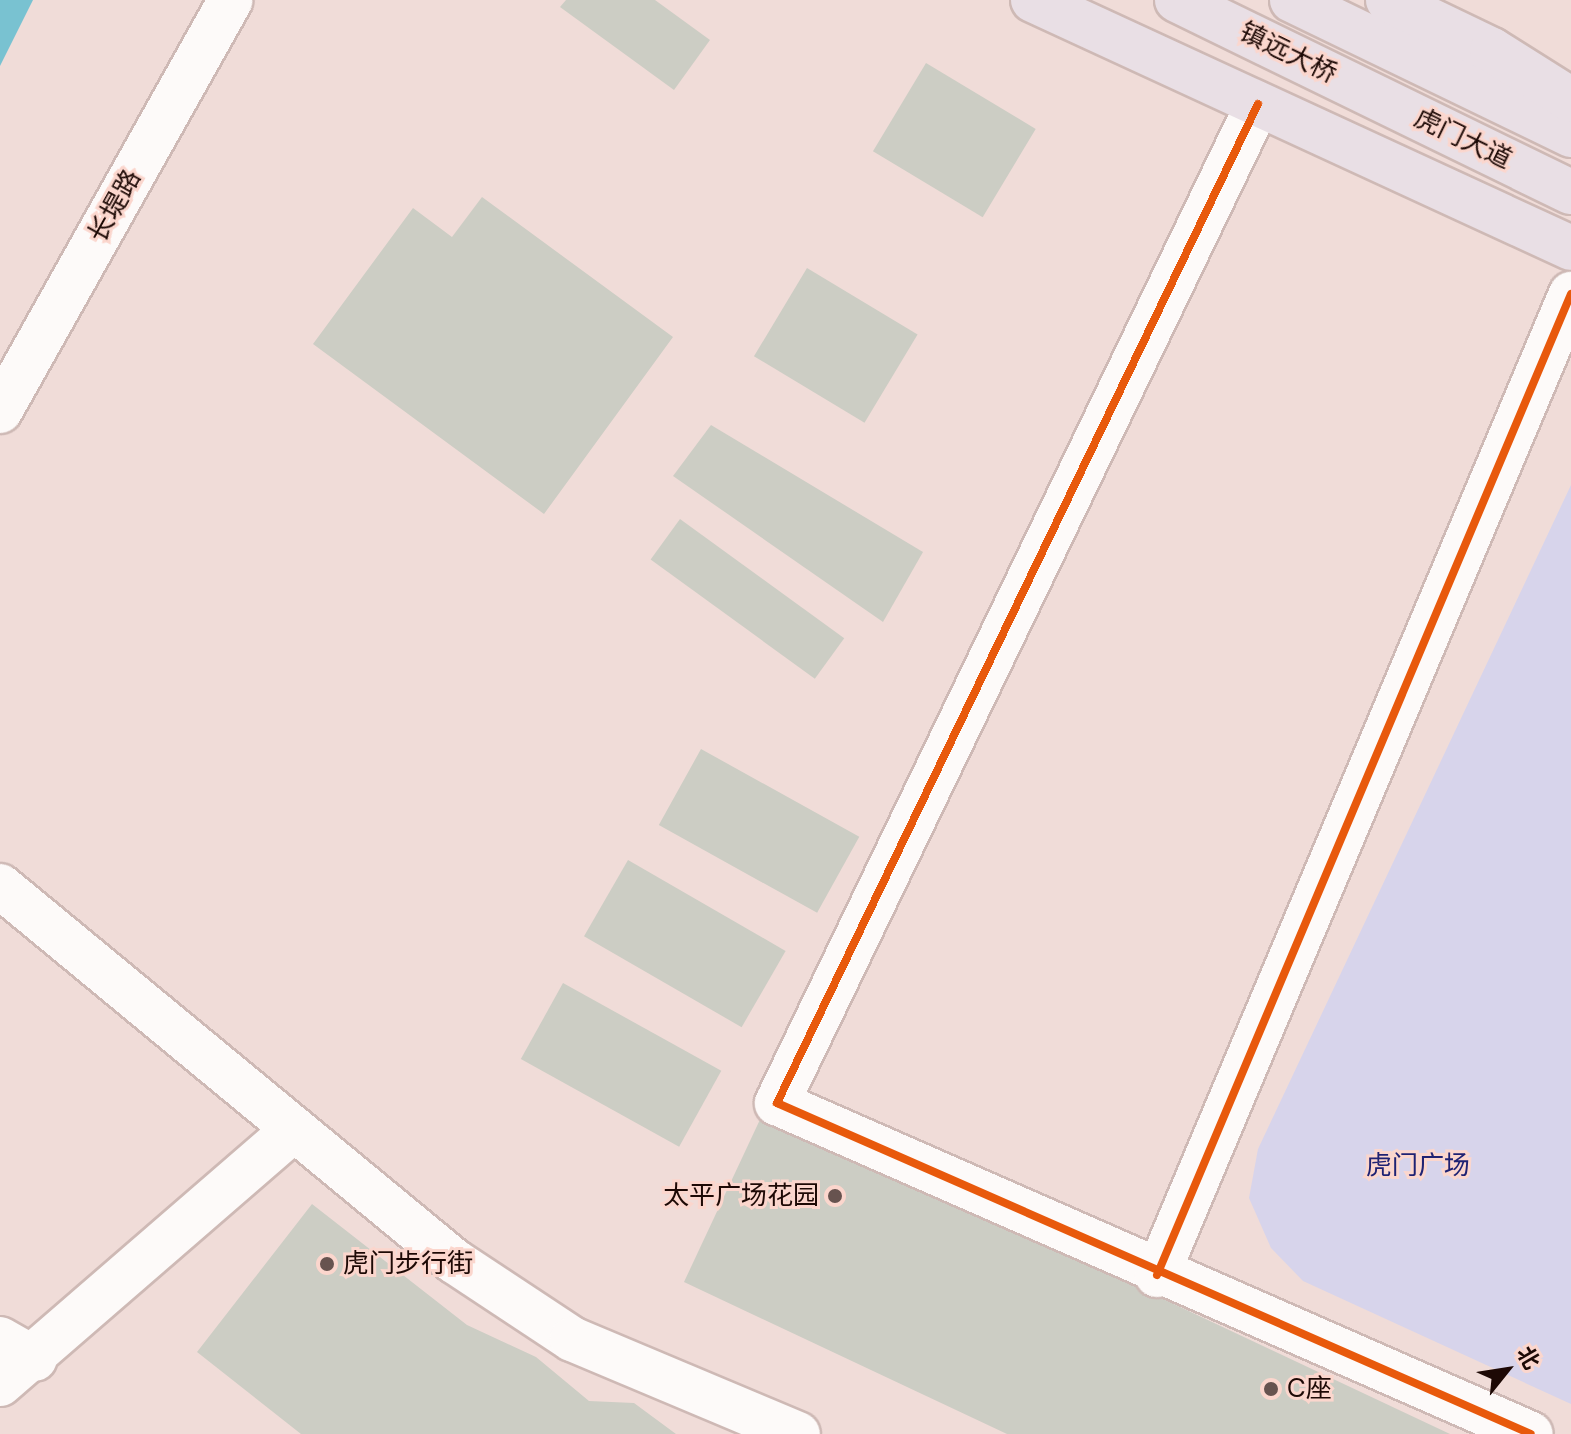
<!DOCTYPE html>
<meta charset="utf-8">
<style>
body{margin:0}
#map{position:relative;width:1571px;height:1434px;overflow:hidden;background:#f0dcd8;font-family:"DM Sans","Noto Sans SC",sans-serif}
div>[style]{position:absolute}
.green>*{inset:0;background:#d7d4eb}
.water>*{inset:0;background:#79c2d1}
.building>*{inset:0;background:#cccdc4;transform-origin:0 0}
.roads{filter:drop-shadow(2px 0 #ceb9b5) drop-shadow(-2px 0 #ceb9b5) drop-shadow(0 2px #ceb9b5) drop-shadow(0 -2px #ceb9b5)}
.minor>*{height:44px;margin:-22px;padding:0 22px;transform-origin:22px;border-radius:22px;background:#fdfaf9}
.major>*{height:44px;margin:-22px;padding:0 22px;transform-origin:22px;border-radius:22px;background:#e9dfe5}
.cycleway>*{height:8px;margin:-4px;padding:0 4px;transform-origin:4px;border-radius:4px;background:#e8590c}
.dots>*{width:22px;height:22px;translate:-50% -50%;box-sizing:border-box;border:4px solid #fbd6cd;border-radius:50%}
span{translate:-50% -50%;white-space:nowrap;text-align:center;line-height:1.15;-webkit-text-stroke:6px #fbd6cd;paint-order:stroke}
.street-label{font-size:26px;color:#1d0905}
.park-label{font-size:26px;color:#1f2273}
.poi-label{font-size:26px;color:#1d0905}
.right{translate:-100% -50%;text-align:right}
.left{translate:0 -50%;text-align:left}
.north{position:absolute;left:1467px;top:1330px;width:80px;height:80px;-webkit-text-stroke:6px #fbd6cd;paint-order:stroke;rotate:60deg;font-size:22px;font-weight:700;line-height:32px;text-align:center;color:#1d0905}
.north::after{content:'';display:block;margin:auto;width:28px;height:36px;background:#1d0905;clip-path:polygon(50% 0,100% 100%,50% 72%,0 100%)}
</style>
<div id="map">
<div class="green">
<div style="clip-path:polygon(1571px 485px,1571px 1404px,1303px 1281px,1271px 1248px,1249px 1198px,1258px 1149px)"></div>
</div>
<div class="water">
<div style="clip-path:polygon(0 0,33px 0,0 66px)"></div>
</div>
<div class="building">
<div style="clip-path:polygon(566px 0,655px 0,710px 40px,674px 90px,560px 7px)"></div>
<div style="left:926px;top:63px;width:128px;height:103px;rotate:31deg"></div>
<div style="clip-path:polygon(482px 197px,673px 337px,544px 514px,313px 344px,413px 208px,452px 237px)"></div>
<div style="left:807px;top:268px;width:129px;height:103px;rotate:31deg"></div>
<div style="clip-path:polygon(711px 425px,923px 552px,883px 622px,673px 476px)"></div>
<div style="left:680px;top:519px;width:203px;height:50px;rotate:36deg"></div>
<div style="left:701px;top:749px;width:181px;height:87px;rotate:29deg"></div>
<div style="left:628px;top:860px;width:182px;height:88px;rotate:30deg"></div>
<div style="left:563px;top:983px;width:181px;height:87px;rotate:29deg"></div>
<div style="clip-path:polygon(764px 1111px,1450px 1434px,1007px 1434px,684px 1282px)"></div>
<div style="clip-path:polygon(312px 1204px,467px 1325px,536px 1357px,589px 1401px,634px 1403px,676px 1434px,301px 1434px,197px 1352px)"></div>
</div>
<div class="roads">
<div class="minor">
<div style="left:1258px;top:104px;width:1109px;rotate:115.71deg"></div>
<div style="left:777px;top:1103px;width:823px;rotate:23.7deg"></div>
<div style="left:0;top:411px;width:471px;rotate:-60.7deg"></div>
<div style="left:0;top:886px;width:589px;rotate:39.56deg"></div>
<div style="left:454px;top:1261px;width:141px;rotate:33.5deg"></div>
<div style="left:572px;top:1339px;width:245px;rotate:22.8deg"></div>
<div style="left:1157px;top:1275px;width:1065px;rotate:-67.12deg"></div>
<div style="left:0;top:1339px;width:40px;rotate:29.7deg"></div>
<div style="left:0;top:1384px;width:389px;rotate:-40.9deg"></div>
</div>
<div class="major">
<div style="left:1033px;top:0;width:592px;rotate:24.75deg"></div>
<div style="left:1177px;top:0;width:438px;rotate:26deg"></div>
<div style="left:1292px;top:0;width:310px;rotate:25.8deg"></div>
<div style="left:1388px;top:0;width:115px;rotate:25.7deg"></div>
<div style="left:1492px;top:50px;width:93px;rotate:32.3deg"></div>
</div>
</div>
<div class="cycleway">
<div style="left:1258px;top:104px;width:1109px;rotate:115.71deg"></div>
<div style="left:777px;top:1103px;width:823px;rotate:23.7deg"></div>
<div style="left:1157px;top:1275px;width:1065px;rotate:-67.12deg"></div>
</div>
<div class="dots">
<div style="left:835px;top:1196px;background:#67534f"></div>
<div style="left:327px;top:1264px;background:#67534f"></div>
<div style="left:1271px;top:1389px;background:#67534f"></div>
</div>
<div class="street-label">
<span style="left:1288px;top:53px;rotate:26deg">镇远大桥</span>
<span style="left:1463px;top:139px;rotate:26deg">虎门大道</span>
<span style="left:115px;top:206px;rotate:-61deg">长堤路</span>
</div>
<div class="park-label">
<span style="left:1418px;top:1166px">虎门广场</span>
</div>
<div class="poi-label">
<span class="right" style="left:819px;top:1196px">太平广场花园</span>
<span class="left" style="left:343px;top:1264px">虎门步行街</span>
<span class="left" style="left:1287px;top:1389px">C座</span>
</div>
<div class="north">北</div>
</div>
